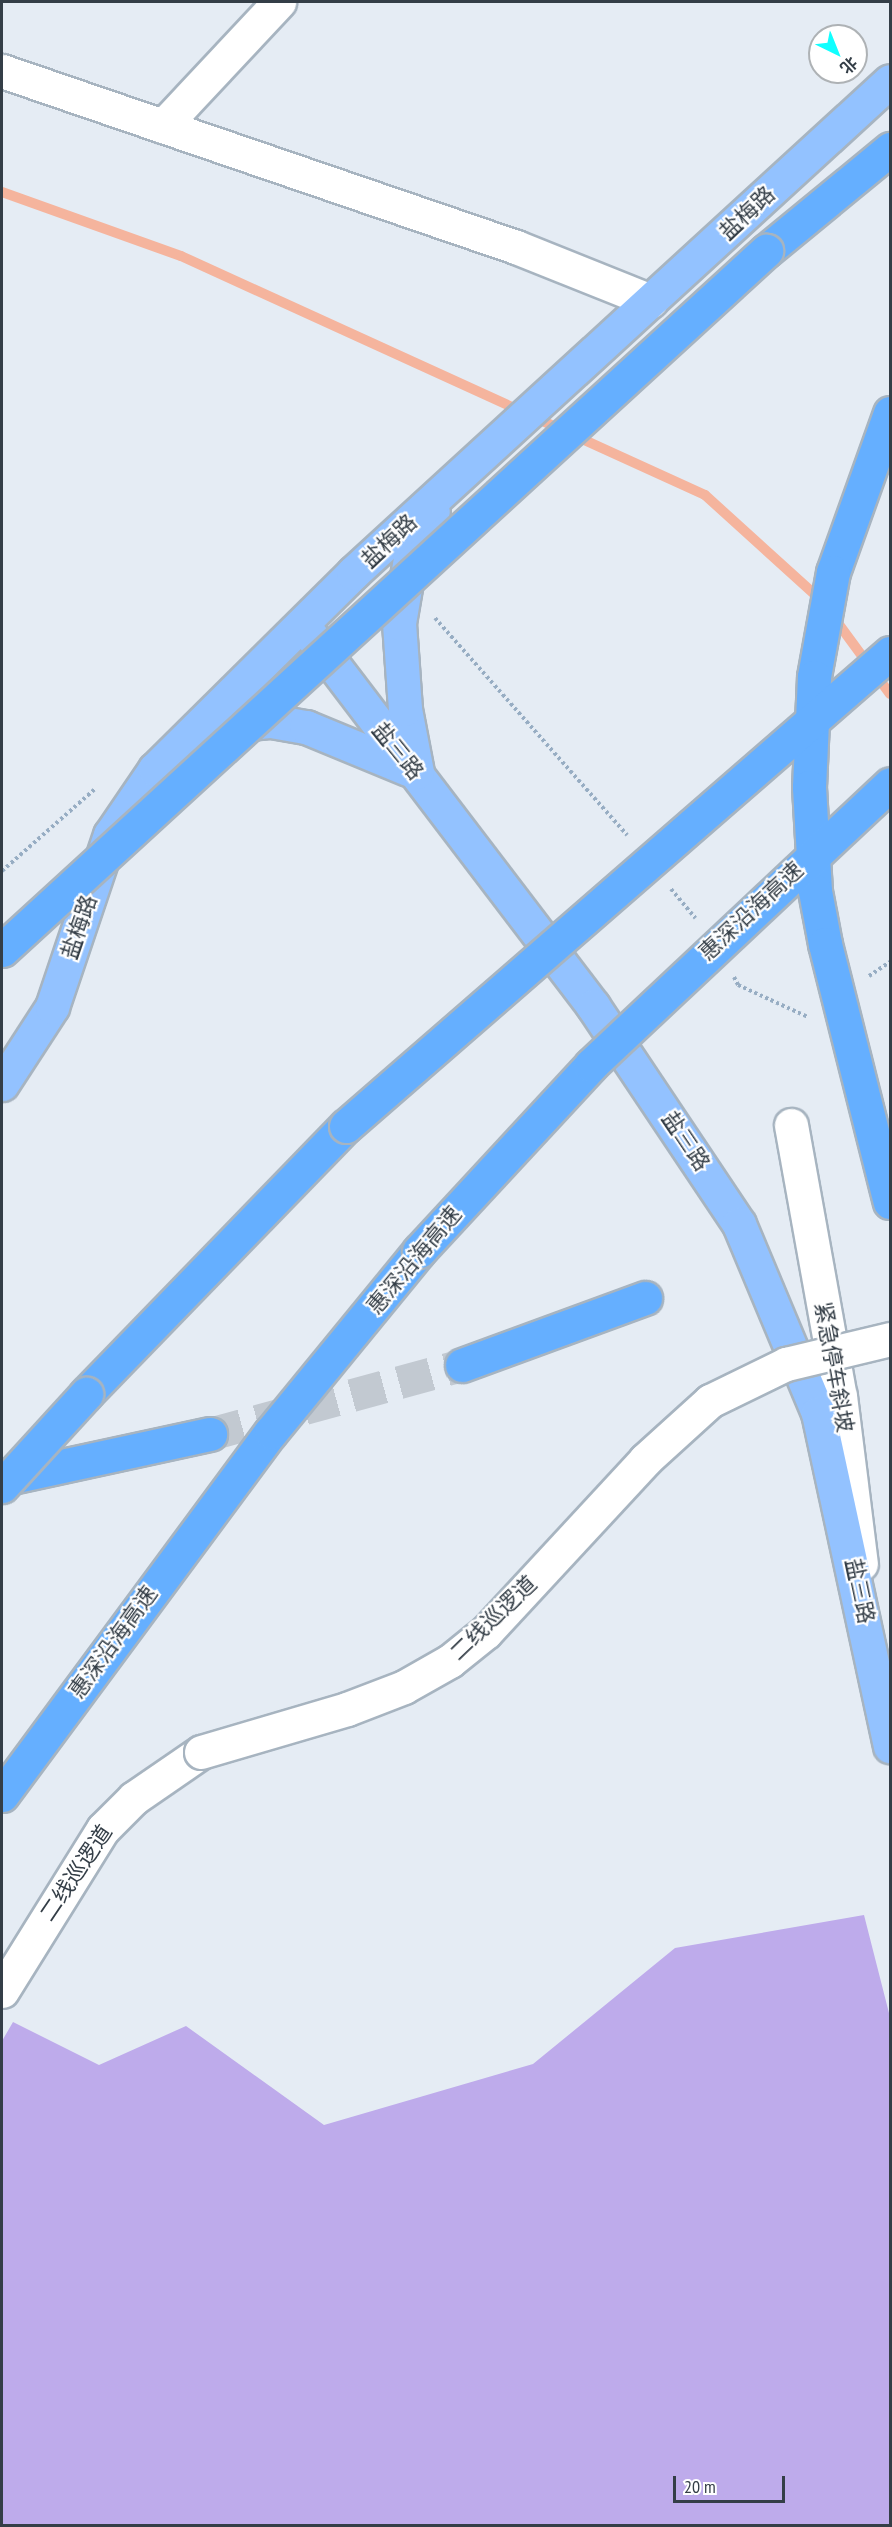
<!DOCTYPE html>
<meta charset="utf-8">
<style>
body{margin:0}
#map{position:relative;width:892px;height:2527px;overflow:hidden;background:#e5ecf4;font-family:"PT Sans Narrow","Noto Sans SC",sans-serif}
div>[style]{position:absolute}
.green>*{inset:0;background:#beabeb}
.stream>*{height:10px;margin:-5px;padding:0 5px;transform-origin:5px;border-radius:5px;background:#f5b49d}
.highway-tunnel>*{height:33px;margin-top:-16.5px;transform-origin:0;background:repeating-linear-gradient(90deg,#c2c9d1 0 33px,transparent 0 49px)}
.path>*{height:4px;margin-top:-2px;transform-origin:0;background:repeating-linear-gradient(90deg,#97adc3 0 3px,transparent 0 6px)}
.roads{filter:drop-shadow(2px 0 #a7b4c0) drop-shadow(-2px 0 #a7b4c0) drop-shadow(0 2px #a7b4c0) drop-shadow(0 -2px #a7b4c0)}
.minor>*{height:33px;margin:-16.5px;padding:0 16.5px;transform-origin:16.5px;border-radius:16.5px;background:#fff}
.major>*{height:33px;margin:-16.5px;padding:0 16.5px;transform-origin:16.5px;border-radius:16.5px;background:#93c2ff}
.highway>*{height:33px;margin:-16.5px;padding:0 16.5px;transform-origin:16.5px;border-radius:16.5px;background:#65afff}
.bridges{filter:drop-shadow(2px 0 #a7b4c0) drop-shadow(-2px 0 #a7b4c0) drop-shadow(0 2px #a7b4c0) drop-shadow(0 -2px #a7b4c0)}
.minor-bridge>*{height:33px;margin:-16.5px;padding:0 16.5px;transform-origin:16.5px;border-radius:16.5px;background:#fff}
.highway-bridge>*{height:33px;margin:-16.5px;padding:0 16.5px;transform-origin:16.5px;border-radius:16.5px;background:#65afff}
span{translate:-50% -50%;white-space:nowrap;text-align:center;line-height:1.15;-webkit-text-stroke:4.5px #fff;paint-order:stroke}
.street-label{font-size:22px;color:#343e47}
.frame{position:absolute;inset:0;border:3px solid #343e47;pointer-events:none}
.north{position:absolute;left:808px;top:24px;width:60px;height:60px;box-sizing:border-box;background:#fff;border:2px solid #aeb2b5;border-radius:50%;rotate:137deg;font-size:16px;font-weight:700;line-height:24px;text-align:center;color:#343e47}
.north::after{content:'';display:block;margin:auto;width:21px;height:27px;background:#1ff;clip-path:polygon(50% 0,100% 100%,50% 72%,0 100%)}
.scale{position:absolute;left:673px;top:2476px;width:112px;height:27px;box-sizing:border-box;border:3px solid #343e47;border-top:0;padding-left:8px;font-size:18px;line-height:21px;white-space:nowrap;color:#343e47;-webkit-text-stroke:4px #fff;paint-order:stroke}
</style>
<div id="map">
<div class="green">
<div style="clip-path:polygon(864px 1915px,890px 2017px,890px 2525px,2px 2525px,2px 2041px,13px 2022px,99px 2065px,186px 2026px,324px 2125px,533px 2064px,675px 1948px)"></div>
</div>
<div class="stream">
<div style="left:2px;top:192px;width:190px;rotate:19.7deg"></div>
<div style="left:181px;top:256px;width:576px;rotate:24.52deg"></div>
<div style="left:705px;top:495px;width:156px;rotate:42.2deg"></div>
<div style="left:832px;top:615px;width:98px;rotate:53.7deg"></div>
</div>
<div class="highway-tunnel">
<div style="left:210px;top:1434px;width:261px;rotate:-15.3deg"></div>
</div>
<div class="path">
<div style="left:435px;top:618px;width:290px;rotate:48.5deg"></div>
<div style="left:2px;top:871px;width:125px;rotate:-41.4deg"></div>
<div style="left:671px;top:889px;width:38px;rotate:50deg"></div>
<div style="left:869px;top:976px;width:25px;rotate:-34deg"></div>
<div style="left:734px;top:977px;width:9px;rotate:63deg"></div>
<div style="left:738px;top:985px;width:77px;rotate:24.6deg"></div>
</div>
<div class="roads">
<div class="minor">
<div style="left:2px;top:71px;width:543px;rotate:18.9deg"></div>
<div style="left:516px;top:247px;width:145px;rotate:21.8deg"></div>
<div style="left:163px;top:126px;width:170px;rotate:-46.9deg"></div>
<div style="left:791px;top:1125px;width:275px;rotate:79.8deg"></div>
<div style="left:840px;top:1396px;width:169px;rotate:82.9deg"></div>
<div style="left:2px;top:1991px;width:191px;rotate:-58.1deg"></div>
<div style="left:103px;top:1829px;width:44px;rotate:-45deg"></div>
<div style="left:134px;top:1798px;width:81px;rotate:-34.5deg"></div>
</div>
<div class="major">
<div style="left:309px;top:633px;width:469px;rotate:52.7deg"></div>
<div style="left:593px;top:1006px;width:262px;rotate:56.2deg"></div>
<div style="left:739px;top:1224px;width:205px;rotate:67.3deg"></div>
<div style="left:818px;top:1413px;width:341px;rotate:77.8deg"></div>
<div style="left:232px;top:725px;width:39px;rotate:-6deg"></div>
<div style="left:271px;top:721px;width:36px;rotate:10deg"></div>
<div style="left:306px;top:727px;width:110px;rotate:22.4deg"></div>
<div style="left:417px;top:772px;width:64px;rotate:-100.8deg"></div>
<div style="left:405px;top:709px;width:86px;rotate:-94deg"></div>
<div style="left:399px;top:623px;width:71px;rotate:-80.3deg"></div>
<div style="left:411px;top:553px;width:47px;rotate:-62.4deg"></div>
<div style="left:2px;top:1084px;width:92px;rotate:-57deg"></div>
<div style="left:52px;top:1007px;width:182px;rotate:-71.4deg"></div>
<div style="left:110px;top:835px;width:80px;rotate:-55.7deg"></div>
<div style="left:155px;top:769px;width:279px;rotate:-44.7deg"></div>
<div style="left:353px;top:573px;width:728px;rotate:-42.5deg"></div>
</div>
<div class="highway">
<div style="left:766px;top:251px;width:161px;rotate:-39.4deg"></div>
<div style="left:462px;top:1365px;width:195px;rotate:-20.1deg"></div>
<div style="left:86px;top:1394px;width:373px;rotate:-45.9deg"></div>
<div style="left:2px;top:1479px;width:213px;rotate:-12.2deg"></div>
<div style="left:2px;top:1795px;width:452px;rotate:-53.5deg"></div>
<div style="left:271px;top:1432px;width:234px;rotate:-50.7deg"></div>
</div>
</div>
<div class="bridges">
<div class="minor-bridge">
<div style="left:201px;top:1752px;width:152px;rotate:-16.4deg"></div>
<div style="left:347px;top:1709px;width:61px;rotate:-21.1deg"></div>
<div style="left:404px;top:1687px;width:53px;rotate:-29.5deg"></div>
<div style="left:450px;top:1661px;width:46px;rotate:-38.9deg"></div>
<div style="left:486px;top:1632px;width:234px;rotate:-47.2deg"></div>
<div style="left:645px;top:1460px;width:88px;rotate:-42.2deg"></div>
<div style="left:710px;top:1401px;width:85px;rotate:-26deg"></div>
<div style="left:786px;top:1364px;width:107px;rotate:-13.5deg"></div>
</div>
<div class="highway-bridge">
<div style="left:890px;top:413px;width:169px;rotate:109.7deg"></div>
<div style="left:833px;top:572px;width:107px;rotate:100.3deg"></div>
<div style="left:814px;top:677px;width:110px;rotate:92.6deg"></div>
<div style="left:809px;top:787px;width:104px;rotate:86.7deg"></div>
<div style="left:815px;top:891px;width:54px;rotate:79.3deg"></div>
<div style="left:825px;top:944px;width:266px;rotate:75.9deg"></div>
<div style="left:2px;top:950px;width:1036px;rotate:-42.46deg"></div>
<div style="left:346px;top:1126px;width:721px;rotate:-41.01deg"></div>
<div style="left:419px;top:1251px;width:253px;rotate:-47.2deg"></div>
<div style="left:591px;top:1065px;width:410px;rotate:-43.2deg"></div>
<div style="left:2px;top:1486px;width:125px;rotate:-47.6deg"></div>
</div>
</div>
<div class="street-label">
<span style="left:747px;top:213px;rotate:-43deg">盐梅路</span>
<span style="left:389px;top:541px;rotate:-43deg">盐梅路</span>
<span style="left:398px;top:751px;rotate:51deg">盐三路</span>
<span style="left:751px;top:911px;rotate:-43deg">惠深沿海高速</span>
<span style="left:79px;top:927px;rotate:-71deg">盐梅路</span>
<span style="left:686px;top:1141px;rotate:56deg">盐三路</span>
<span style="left:414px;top:1260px;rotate:-50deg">惠深沿海高速</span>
<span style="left:834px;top:1367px;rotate:80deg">紧急停车斜坡</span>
<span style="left:860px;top:1591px;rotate:78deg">盐三路</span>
<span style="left:493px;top:1618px;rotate:-44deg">二线巡逻道</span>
<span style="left:113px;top:1642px;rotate:-54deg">惠深沿海高速</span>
<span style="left:76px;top:1873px;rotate:-56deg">二线巡逻道</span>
</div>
<div class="frame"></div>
<div class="north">北</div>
<div class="scale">20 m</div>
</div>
